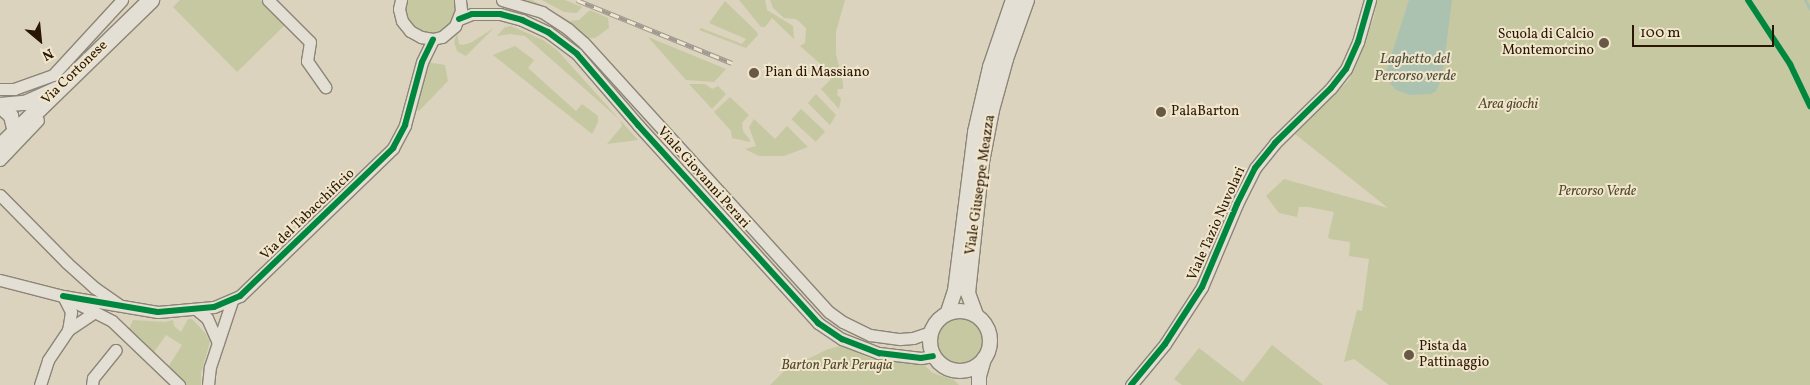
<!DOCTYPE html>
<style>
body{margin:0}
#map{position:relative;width:1810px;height:385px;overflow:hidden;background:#dbd3bd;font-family:Vollkorn,serif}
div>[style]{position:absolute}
.green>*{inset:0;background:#c6c8a2;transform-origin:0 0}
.round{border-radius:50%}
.water>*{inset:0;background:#abc2b0}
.stream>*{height:3px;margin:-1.5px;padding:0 1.5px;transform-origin:1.5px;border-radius:1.5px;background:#abc2b0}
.roads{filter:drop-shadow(1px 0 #8c8577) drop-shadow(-1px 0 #8c8577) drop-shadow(0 1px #8c8577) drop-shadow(0 -1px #8c8577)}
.minor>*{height:11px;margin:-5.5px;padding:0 5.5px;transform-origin:5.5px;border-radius:5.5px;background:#e3dfd4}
.tertiary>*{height:14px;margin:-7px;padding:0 7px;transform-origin:7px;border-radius:7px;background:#e3dfd4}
.tertiary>.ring{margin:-7px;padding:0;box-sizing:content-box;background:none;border:14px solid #e3dfd4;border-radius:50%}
.secondary>*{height:16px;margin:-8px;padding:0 8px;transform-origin:8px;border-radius:8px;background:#e3dfd4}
.rail>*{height:5px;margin-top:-2.5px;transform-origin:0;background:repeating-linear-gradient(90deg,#f0e6cc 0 9px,#a09a90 0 18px);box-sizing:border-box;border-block:1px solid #a09a90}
.cycleway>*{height:6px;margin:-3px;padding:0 3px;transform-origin:3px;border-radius:3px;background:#00873e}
.dots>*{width:14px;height:14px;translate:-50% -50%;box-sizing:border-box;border:2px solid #f0e6cc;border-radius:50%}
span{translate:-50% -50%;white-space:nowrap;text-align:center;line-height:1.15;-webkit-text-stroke:4px #f0e6cc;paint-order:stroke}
.poi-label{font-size:14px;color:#2b1604}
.right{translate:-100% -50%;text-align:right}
.left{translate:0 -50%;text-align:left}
.street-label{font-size:14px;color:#2b1604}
.park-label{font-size:14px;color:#54492d;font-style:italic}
.water-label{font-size:15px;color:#514f3e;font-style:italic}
.north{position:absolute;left:15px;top:15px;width:50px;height:50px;-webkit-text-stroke:4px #f0e6cc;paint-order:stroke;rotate:152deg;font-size:14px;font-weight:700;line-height:20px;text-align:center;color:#2b1604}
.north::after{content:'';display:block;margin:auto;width:18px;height:22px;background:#2b1604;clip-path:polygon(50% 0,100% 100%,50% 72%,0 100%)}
.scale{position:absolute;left:1632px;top:25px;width:142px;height:22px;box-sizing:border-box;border:2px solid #2b1604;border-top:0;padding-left:6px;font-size:15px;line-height:18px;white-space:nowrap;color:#2b1604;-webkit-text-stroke:4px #f0e6cc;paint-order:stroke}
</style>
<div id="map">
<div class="green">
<div style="clip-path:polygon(180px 0,261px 0,286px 24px,237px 72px,173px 7px)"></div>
<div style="clip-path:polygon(408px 0,454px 0,454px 16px,450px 24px,442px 30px,433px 33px,423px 31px,415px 27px,409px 19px,406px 10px)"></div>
<div style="clip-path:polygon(515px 0,532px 0,570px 21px,579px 20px,590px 10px,608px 18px,609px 28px,595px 38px,587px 38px)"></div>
<div style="clip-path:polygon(542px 0,565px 0,582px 7px,577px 13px,564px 12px)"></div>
<div style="clip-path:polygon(739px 0,765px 0,767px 10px,793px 26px,794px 39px,772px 18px,765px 27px,761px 27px)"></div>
<div style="clip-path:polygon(770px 0,845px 0,836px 32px,836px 54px,843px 83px,843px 89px,838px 89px,837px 95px,841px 98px,839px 109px,821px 89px,834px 76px,800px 46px,805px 43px,806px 28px,796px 19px,784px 18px,773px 8px)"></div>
<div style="clip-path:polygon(1377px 0,1810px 0,1810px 385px,1389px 385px,1354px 359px,1344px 362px,1357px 310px,1362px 311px,1369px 259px,1349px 256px,1350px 242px,1330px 239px,1328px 237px,1334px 212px,1309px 207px,1299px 207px,1297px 217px,1279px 213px,1266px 196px,1284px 179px,1388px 208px,1295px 134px,1349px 80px,1374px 17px)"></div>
<div style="clip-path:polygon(725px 1px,757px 32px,758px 35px,746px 48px,699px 30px,701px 28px,742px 44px,746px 39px,709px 23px)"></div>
<div style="clip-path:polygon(511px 26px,543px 40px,557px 50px,638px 140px,607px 144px,622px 126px,620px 120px,525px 36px,510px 34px,497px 36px,505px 27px)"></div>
<div style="clip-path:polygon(494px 28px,466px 56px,457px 51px,454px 42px,457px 33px,459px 44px,463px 45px,472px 42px)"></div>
<div style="clip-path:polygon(648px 37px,726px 69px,714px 82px,686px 80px)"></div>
<div style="clip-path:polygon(515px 46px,534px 60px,528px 68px,576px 111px,582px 104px,598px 116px,598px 122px,592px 134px,493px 55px)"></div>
<div style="clip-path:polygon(426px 62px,445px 65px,448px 81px,419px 111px,413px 106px)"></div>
<div style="clip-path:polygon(689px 84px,705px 84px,712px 89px,718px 86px,726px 94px,712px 109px)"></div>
<div style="clip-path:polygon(816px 94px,836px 115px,830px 125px,808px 103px)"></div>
<div style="clip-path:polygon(730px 97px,749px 115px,742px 123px,743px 131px,750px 140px,750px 142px,732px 138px,731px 131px,714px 112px)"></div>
<div style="left:801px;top:109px;width:33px;height:14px;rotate:43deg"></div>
<div style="clip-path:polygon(754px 119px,775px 139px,787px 126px,808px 147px,784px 156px,759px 156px,745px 149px,756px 146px,749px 127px)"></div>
<div class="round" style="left:937px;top:317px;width:46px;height:46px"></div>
<div style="clip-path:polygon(188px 319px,192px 319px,206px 334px,210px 342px,201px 373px,201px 385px,186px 385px,167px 369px,182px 345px,166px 335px,152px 355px,129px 329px,133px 320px,165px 322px,173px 320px,174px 326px,181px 332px)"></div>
<div style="clip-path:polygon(1272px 345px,1323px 385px,1182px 385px,1174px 379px,1199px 348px,1243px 382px)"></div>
<div style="clip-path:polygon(840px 346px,851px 349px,869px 358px,924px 365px,933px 373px,954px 380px,959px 385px,770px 385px,784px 371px,828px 349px)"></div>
</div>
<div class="water">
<div style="clip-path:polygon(1409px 0,1452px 0,1442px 78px,1436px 91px,1431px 94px,1410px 95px,1396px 90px,1389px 82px,1386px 72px)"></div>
</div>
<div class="stream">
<div style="left:1805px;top:0;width:10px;rotate:61deg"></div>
</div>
<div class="roads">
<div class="minor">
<div style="left:268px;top:0;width:59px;rotate:45deg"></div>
<div style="left:310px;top:42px;width:19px;rotate:99deg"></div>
<div style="left:307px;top:61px;width:32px;rotate:55deg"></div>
<div style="left:401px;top:0;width:9px;rotate:103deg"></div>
<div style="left:399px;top:9px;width:12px;rotate:76deg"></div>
<div style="left:402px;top:21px;width:13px;rotate:51deg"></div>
<div style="left:410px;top:31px;width:13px;rotate:29deg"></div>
<div style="left:421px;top:37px;width:12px;rotate:9deg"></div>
<div style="left:433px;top:39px;width:9px;rotate:-13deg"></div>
<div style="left:442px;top:37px;width:17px;rotate:-40deg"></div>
<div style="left:455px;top:26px;width:17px;rotate:-69deg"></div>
<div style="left:461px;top:10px;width:10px;rotate:-96deg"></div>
<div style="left:502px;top:0;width:42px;rotate:16.7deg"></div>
<div style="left:542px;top:12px;width:31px;rotate:33deg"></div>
<div style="left:568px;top:29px;width:21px;rotate:41deg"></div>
<div style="left:584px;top:43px;width:364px;rotate:47.7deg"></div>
<div style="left:829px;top:312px;width:17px;rotate:36deg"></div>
<div style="left:843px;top:322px;width:30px;rotate:26deg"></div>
<div style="left:870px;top:335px;width:30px;rotate:8deg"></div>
<div style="left:900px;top:339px;width:13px;rotate:-4deg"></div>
<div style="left:913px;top:338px;width:18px;rotate:-19deg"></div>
<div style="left:459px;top:19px;width:14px;rotate:-21deg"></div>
<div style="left:472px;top:14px;width:28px"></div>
<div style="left:500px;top:14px;width:23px;rotate:15deg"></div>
<div style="left:522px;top:20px;width:29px;rotate:25deg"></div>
<div style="left:548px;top:32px;width:36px;rotate:37deg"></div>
<div style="left:577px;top:54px;width:94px;rotate:49.3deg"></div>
<div style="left:638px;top:125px;width:268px;rotate:47.7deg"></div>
<div style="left:818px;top:323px;width:29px;rotate:34deg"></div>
<div style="left:842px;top:339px;width:40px;rotate:21deg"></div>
<div style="left:879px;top:353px;width:42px;rotate:6.8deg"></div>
<div style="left:921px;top:358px;width:12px;rotate:-9deg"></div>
<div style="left:0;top:89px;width:14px"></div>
<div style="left:14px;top:89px;width:41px;rotate:-19.7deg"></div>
<div style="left:53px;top:75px;width:102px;rotate:-47.4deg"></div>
<div style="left:0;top:160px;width:55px;rotate:-46.5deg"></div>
<div style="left:0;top:195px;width:95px;rotate:45.4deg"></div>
<div style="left:67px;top:263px;width:38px;rotate:42deg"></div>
<div style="left:95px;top:288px;width:28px;rotate:35deg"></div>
<div style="left:0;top:280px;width:65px;rotate:14.3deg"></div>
<div style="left:63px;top:296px;width:55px;rotate:27deg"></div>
<div style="left:112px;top:321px;width:93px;rotate:43.7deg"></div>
<div style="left:63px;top:296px;width:96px;rotate:9.6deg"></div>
<div style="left:158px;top:312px;width:56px;rotate:-5.1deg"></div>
<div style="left:214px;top:307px;width:28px;rotate:-23deg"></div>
<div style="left:240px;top:296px;width:213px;rotate:-44deg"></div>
<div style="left:393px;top:148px;width:26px;rotate:-62deg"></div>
<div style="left:405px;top:125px;width:65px;rotate:-74.9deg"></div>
<div style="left:422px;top:62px;width:25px;rotate:-64deg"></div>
<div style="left:63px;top:296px;width:18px;rotate:63deg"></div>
<div style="left:71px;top:312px;width:18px;rotate:99deg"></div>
<div style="left:197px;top:310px;width:13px;rotate:39deg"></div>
<div style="left:207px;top:318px;width:27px;rotate:66deg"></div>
<div style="left:40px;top:385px;width:26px;rotate:-72deg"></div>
<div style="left:48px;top:360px;width:36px;rotate:-56deg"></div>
<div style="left:68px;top:330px;width:32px;rotate:-34deg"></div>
<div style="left:92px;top:385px;width:7px;rotate:-82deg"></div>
<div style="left:93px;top:378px;width:36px;rotate:-51deg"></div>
<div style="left:208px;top:385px;width:18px;rotate:-84deg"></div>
<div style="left:210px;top:367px;width:70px;rotate:-71.6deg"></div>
<div style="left:1131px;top:385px;width:53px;rotate:-50.3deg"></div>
<div style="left:1165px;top:344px;width:68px;rotate:-57deg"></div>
<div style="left:1202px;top:287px;width:90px;rotate:-67.1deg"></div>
<div style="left:1237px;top:204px;width:40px;rotate:-63.4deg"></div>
<div style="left:1255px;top:168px;width:32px;rotate:-51deg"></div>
<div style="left:1275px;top:143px;width:78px;rotate:-44.5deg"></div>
<div style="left:1331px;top:88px;width:24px;rotate:-52deg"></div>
<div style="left:1346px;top:69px;width:30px;rotate:-66deg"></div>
<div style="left:1358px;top:42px;width:44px;rotate:-74.1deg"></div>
</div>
<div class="tertiary">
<div style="left:0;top:105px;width:25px;rotate:-5deg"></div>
<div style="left:25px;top:103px;width:35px;rotate:-24deg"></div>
<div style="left:0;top:106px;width:15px;rotate:42deg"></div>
<div style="left:11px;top:116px;width:16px;rotate:76deg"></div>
<div class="ring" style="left:930px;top:311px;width:46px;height:46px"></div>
<div style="left:948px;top:312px;width:22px;rotate:-72deg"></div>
<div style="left:955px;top:291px;width:160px;rotate:-82.8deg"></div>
<div style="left:975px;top:132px;width:67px;rotate:-77deg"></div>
<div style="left:990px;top:67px;width:71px;rotate:-71.1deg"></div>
<div style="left:976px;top:315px;width:23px;rotate:-110deg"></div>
<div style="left:968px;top:293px;width:132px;rotate:-83.9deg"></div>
<div style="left:982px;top:162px;width:53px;rotate:-79.1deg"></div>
<div style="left:992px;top:110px;width:53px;rotate:-74.6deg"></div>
<div style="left:1006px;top:59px;width:63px;rotate:-70.4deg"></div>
<div style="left:979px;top:385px;width:9px;rotate:-90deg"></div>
<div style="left:979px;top:376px;width:18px;rotate:-74deg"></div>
</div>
<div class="secondary">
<div style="left:0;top:147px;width:211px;rotate:-44.2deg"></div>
</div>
</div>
<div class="rail">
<div style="left:577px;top:0;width:167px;rotate:22.1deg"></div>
</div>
<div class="cycleway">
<div style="left:1748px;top:0;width:77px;rotate:56.7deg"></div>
<div style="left:1790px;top:64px;width:47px;rotate:64.5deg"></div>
<div style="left:459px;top:19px;width:14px;rotate:-21deg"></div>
<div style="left:472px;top:14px;width:28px"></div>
<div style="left:500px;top:14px;width:23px;rotate:15deg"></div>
<div style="left:522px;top:20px;width:29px;rotate:25deg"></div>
<div style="left:548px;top:32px;width:36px;rotate:37deg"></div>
<div style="left:577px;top:54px;width:94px;rotate:49.3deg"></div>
<div style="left:638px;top:125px;width:268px;rotate:47.7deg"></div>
<div style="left:818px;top:323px;width:29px;rotate:34deg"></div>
<div style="left:842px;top:339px;width:40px;rotate:21deg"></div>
<div style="left:879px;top:353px;width:42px;rotate:6.8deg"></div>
<div style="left:921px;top:358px;width:12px;rotate:-9deg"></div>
<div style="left:63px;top:296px;width:96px;rotate:9.6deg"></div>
<div style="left:158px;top:312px;width:56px;rotate:-5.1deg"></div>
<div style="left:214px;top:307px;width:28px;rotate:-23deg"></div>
<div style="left:240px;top:296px;width:213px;rotate:-44deg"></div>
<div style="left:393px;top:148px;width:26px;rotate:-62deg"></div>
<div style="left:405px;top:125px;width:65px;rotate:-74.9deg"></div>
<div style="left:422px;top:62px;width:25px;rotate:-64deg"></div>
<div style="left:1131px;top:385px;width:53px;rotate:-50.3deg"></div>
<div style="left:1165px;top:344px;width:68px;rotate:-57deg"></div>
<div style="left:1202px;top:287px;width:90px;rotate:-67.1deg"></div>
<div style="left:1237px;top:204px;width:40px;rotate:-63.4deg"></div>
<div style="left:1255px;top:168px;width:32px;rotate:-51deg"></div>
<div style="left:1275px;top:143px;width:78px;rotate:-44.5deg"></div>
<div style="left:1331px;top:88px;width:24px;rotate:-52deg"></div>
<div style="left:1346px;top:69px;width:30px;rotate:-66deg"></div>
<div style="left:1358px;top:42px;width:44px;rotate:-74.1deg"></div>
</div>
<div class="dots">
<div style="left:1604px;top:43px;background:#695845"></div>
<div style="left:754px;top:73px;background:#695845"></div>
<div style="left:1161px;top:112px;background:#695845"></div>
<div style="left:1409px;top:355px;background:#695845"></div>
</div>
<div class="poi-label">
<span class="right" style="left:1594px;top:43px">Scuola di Calcio<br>Montemorcino</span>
<span class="left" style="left:765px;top:73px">Pian di Massiano</span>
<span class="left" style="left:1171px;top:112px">PalaBarton</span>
<span class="left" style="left:1419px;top:355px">Pista da<br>Pattinaggio</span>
</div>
<div class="street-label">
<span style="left:75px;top:73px;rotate:-44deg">Via Cortonese</span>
<span style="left:703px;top:178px;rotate:48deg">Viale Giovanni Perari</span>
<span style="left:981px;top:185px;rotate:-82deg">Viale Giuseppe Meazza</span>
<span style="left:308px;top:215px;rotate:-44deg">Via del Tabacchificio</span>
<span style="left:1217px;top:224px;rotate:-66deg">Viale Tazio Nuvolari</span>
</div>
<div class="park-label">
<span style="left:1508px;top:105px">Area giochi</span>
<span style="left:1597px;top:192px">Percorso Verde</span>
<span style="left:837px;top:366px">Barton Park Perugia</span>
</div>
<div class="water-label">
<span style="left:1415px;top:68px">Laghetto del<br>Percorso verde</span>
</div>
<div class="north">N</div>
<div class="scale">100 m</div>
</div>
